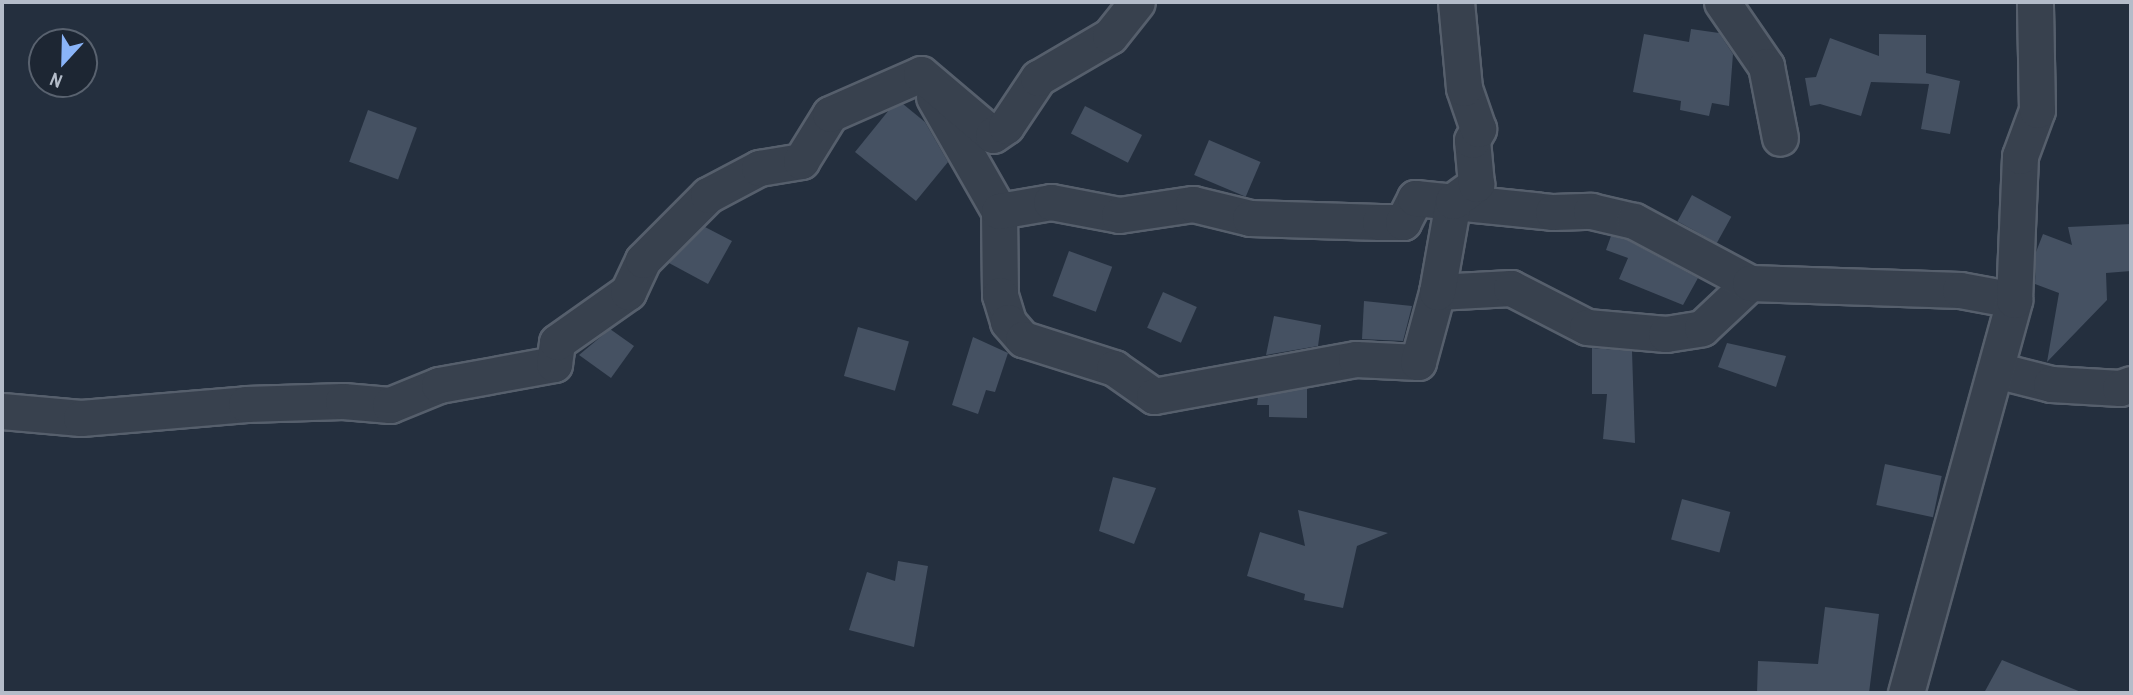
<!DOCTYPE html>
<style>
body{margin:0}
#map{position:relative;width:2133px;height:695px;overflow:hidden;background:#242f3e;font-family:"Archivo Narrow",sans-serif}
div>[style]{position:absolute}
.building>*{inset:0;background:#455162;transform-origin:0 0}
.roads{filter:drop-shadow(2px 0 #565f6c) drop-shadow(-2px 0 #565f6c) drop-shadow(0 2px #565f6c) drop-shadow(0 -2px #565f6c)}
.minor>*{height:35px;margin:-17.5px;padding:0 17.5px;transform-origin:17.5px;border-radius:17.5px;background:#38414e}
span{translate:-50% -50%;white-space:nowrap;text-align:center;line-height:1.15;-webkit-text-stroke:5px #1d2633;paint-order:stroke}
.frame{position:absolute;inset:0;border:4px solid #b4bcc9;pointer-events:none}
.north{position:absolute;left:28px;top:28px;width:70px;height:70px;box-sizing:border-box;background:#1d2633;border:2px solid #59626f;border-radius:50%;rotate:202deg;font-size:19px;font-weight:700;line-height:28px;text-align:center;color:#b4bcc9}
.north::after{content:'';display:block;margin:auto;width:24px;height:32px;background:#8ab4f8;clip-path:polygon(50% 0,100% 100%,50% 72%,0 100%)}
</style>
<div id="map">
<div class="building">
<div style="clip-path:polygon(1691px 29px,1719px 33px,1733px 54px,1729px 106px,1712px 103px,1709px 116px,1680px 110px,1681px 101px,1633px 92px,1644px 34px,1689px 42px)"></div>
<div style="clip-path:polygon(1879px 34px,1926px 35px,1926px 73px,1960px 81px,1950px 134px,1921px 129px,1929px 84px,1871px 82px,1861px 116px,1820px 104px,1810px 106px,1805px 78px,1816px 77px,1830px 38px,1879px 56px)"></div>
<div style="clip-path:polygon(903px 104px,925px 122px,948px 162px,916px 201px,855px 152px,889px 110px)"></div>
<div style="left:1085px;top:106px;width:64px;height:31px;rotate:27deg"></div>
<div style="left:368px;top:110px;width:52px;height:55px;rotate:20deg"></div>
<div style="left:1209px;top:140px;width:56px;height:38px;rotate:23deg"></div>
<div style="left:1692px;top:195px;width:45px;height:30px;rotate:29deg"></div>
<div style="clip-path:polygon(2131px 224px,2131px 271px,2106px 273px,2107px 300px,2047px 362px,2059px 293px,2035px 284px,2036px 252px,2043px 234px,2072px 245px,2068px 227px)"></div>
<div style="clip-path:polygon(705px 227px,732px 241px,708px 284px,669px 263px)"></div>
<div style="clip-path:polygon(1611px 236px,1627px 240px,1698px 278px,1683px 305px,1619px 279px,1628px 258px,1606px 250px)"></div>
<div style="left:1069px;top:251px;width:46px;height:48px;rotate:20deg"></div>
<div style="left:1163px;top:292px;width:37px;height:39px;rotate:24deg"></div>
<div style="clip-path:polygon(1364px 301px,1412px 306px,1403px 341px,1362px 339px)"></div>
<div style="clip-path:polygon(1274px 316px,1321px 325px,1318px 346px,1266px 355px)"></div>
<div style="left:858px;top:327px;width:53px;height:51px;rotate:16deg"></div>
<div style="clip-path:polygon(610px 329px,634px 346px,611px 378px,579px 355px)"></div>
<div style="clip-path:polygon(973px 337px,1008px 353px,995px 392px,986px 390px,978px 414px,952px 405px)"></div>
<div style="clip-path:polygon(1727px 343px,1786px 356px,1776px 387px,1718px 367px)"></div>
<div style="clip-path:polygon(1592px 348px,1632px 351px,1635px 443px,1603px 439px,1607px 394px,1592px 394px)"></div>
<div style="clip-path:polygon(1307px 388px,1307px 418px,1269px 417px,1269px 405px,1257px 405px,1258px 397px)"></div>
<div style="left:1885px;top:464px;width:58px;height:42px;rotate:12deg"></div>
<div style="clip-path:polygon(1113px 477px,1156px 488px,1134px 544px,1099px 531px)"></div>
<div style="left:1682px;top:499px;width:50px;height:42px;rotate:15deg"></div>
<div style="clip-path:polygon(1298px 510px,1388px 533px,1357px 546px,1343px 608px,1304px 600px,1305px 594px,1247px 576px,1260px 532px,1305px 546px)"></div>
<div style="clip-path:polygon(898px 561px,928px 566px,914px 647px,849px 630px,867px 572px,895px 581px)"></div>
<div style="clip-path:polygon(1825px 607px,1879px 614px,1869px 693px,1757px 693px,1758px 661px,1818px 664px)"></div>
<div style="clip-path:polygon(2002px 660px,2081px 692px,2081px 693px,1984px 693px)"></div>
</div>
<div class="roads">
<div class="minor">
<div style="left:1722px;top:2px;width:78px;rotate:55.5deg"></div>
<div style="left:1766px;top:66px;width:73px;rotate:79deg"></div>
<div style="left:934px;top:97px;width:131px;rotate:60.3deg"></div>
<div style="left:999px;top:211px;width:84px;rotate:89.3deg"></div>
<div style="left:1000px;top:295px;width:28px;rotate:73deg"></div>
<div style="left:1008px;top:322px;width:23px;rotate:49deg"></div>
<div style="left:1023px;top:339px;width:96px;rotate:17.7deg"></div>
<div style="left:1114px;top:368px;width:49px;rotate:35deg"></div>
<div style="left:1154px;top:396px;width:205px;rotate:-10.4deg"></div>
<div style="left:1356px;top:359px;width:62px;rotate:2.8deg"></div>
<div style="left:1418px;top:362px;width:73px;rotate:-74.8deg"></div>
<div style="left:1437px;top:292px;width:74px;rotate:-3.1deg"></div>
<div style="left:1511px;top:288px;width:85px;rotate:27.2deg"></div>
<div style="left:1587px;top:327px;width:79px;rotate:5.1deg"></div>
<div style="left:1666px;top:334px;width:36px;rotate:-9deg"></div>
<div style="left:1702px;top:328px;width:66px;rotate:-43.2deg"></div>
<div style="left:999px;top:211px;width:53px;rotate:-9.8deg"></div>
<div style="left:1051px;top:202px;width:69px;rotate:10.8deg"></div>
<div style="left:1119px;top:215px;width:75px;rotate:-8.5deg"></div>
<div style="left:1193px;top:204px;width:59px;rotate:13.8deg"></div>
<div style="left:1250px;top:218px;width:130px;rotate:1.8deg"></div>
<div style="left:1380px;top:222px;width:23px"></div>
<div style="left:1403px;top:222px;width:27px;rotate:-63deg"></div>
<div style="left:1415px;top:198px;width:139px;rotate:5.8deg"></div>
<div style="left:1553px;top:212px;width:38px;rotate:-2deg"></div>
<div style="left:1591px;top:211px;width:44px;rotate:13.1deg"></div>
<div style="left:1634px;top:221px;width:132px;rotate:28.1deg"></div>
<div style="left:1750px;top:283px;width:210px;rotate:1.9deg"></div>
<div style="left:1960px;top:290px;width:55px;rotate:10.5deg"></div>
<div style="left:1437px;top:292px;width:92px;rotate:-80deg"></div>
<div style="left:1453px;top:201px;width:29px;rotate:-36deg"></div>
<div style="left:1476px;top:184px;width:44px;rotate:-95.2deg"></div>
<div style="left:1472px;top:140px;width:13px;rotate:-61deg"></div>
<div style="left:1478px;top:129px;width:43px;rotate:-108.9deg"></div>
<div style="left:1464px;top:88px;width:86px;rotate:-95.3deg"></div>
<div style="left:1996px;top:370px;width:57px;rotate:14.3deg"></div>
<div style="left:2051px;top:384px;width:69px;rotate:3.3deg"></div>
<div style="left:2120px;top:388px;width:12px;rotate:-20deg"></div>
<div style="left:2px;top:411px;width:79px;rotate:5.1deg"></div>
<div style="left:81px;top:418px;width:166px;rotate:-4.8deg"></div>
<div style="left:246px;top:404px;width:97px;rotate:-1.8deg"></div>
<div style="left:343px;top:401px;width:47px;rotate:4.9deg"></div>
<div style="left:390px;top:405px;width:53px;rotate:-22.2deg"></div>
<div style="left:439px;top:385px;width:117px;rotate:-10.3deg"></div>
<div style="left:554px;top:364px;width:22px;rotate:-82deg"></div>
<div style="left:557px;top:342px;width:87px;rotate:-35.2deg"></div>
<div style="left:628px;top:292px;width:35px;rotate:-65deg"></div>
<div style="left:643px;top:260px;width:92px;rotate:-45deg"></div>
<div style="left:708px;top:195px;width:58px;rotate:-27.9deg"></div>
<div style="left:759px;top:168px;width:43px;rotate:-9.5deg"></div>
<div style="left:801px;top:161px;width:55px;rotate:-58.3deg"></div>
<div style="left:830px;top:114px;width:99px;rotate:-23.7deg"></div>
<div style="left:921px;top:74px;width:94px;rotate:40.3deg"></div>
<div style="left:993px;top:135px;width:16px;rotate:-35deg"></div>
<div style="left:1006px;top:126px;width:58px;rotate:-56.3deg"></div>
<div style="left:1038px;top:78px;width:83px;rotate:-30.3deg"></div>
<div style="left:1110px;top:36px;width:43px;rotate:-51.5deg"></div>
<div style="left:1906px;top:693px;width:408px;rotate:-74.6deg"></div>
<div style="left:2014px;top:300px;width:144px;rotate:-87.6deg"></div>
<div style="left:2020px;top:156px;width:49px;rotate:-69.7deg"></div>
<div style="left:2037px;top:110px;width:108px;rotate:-91.1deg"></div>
</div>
</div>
<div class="frame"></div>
<div class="north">N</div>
</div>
